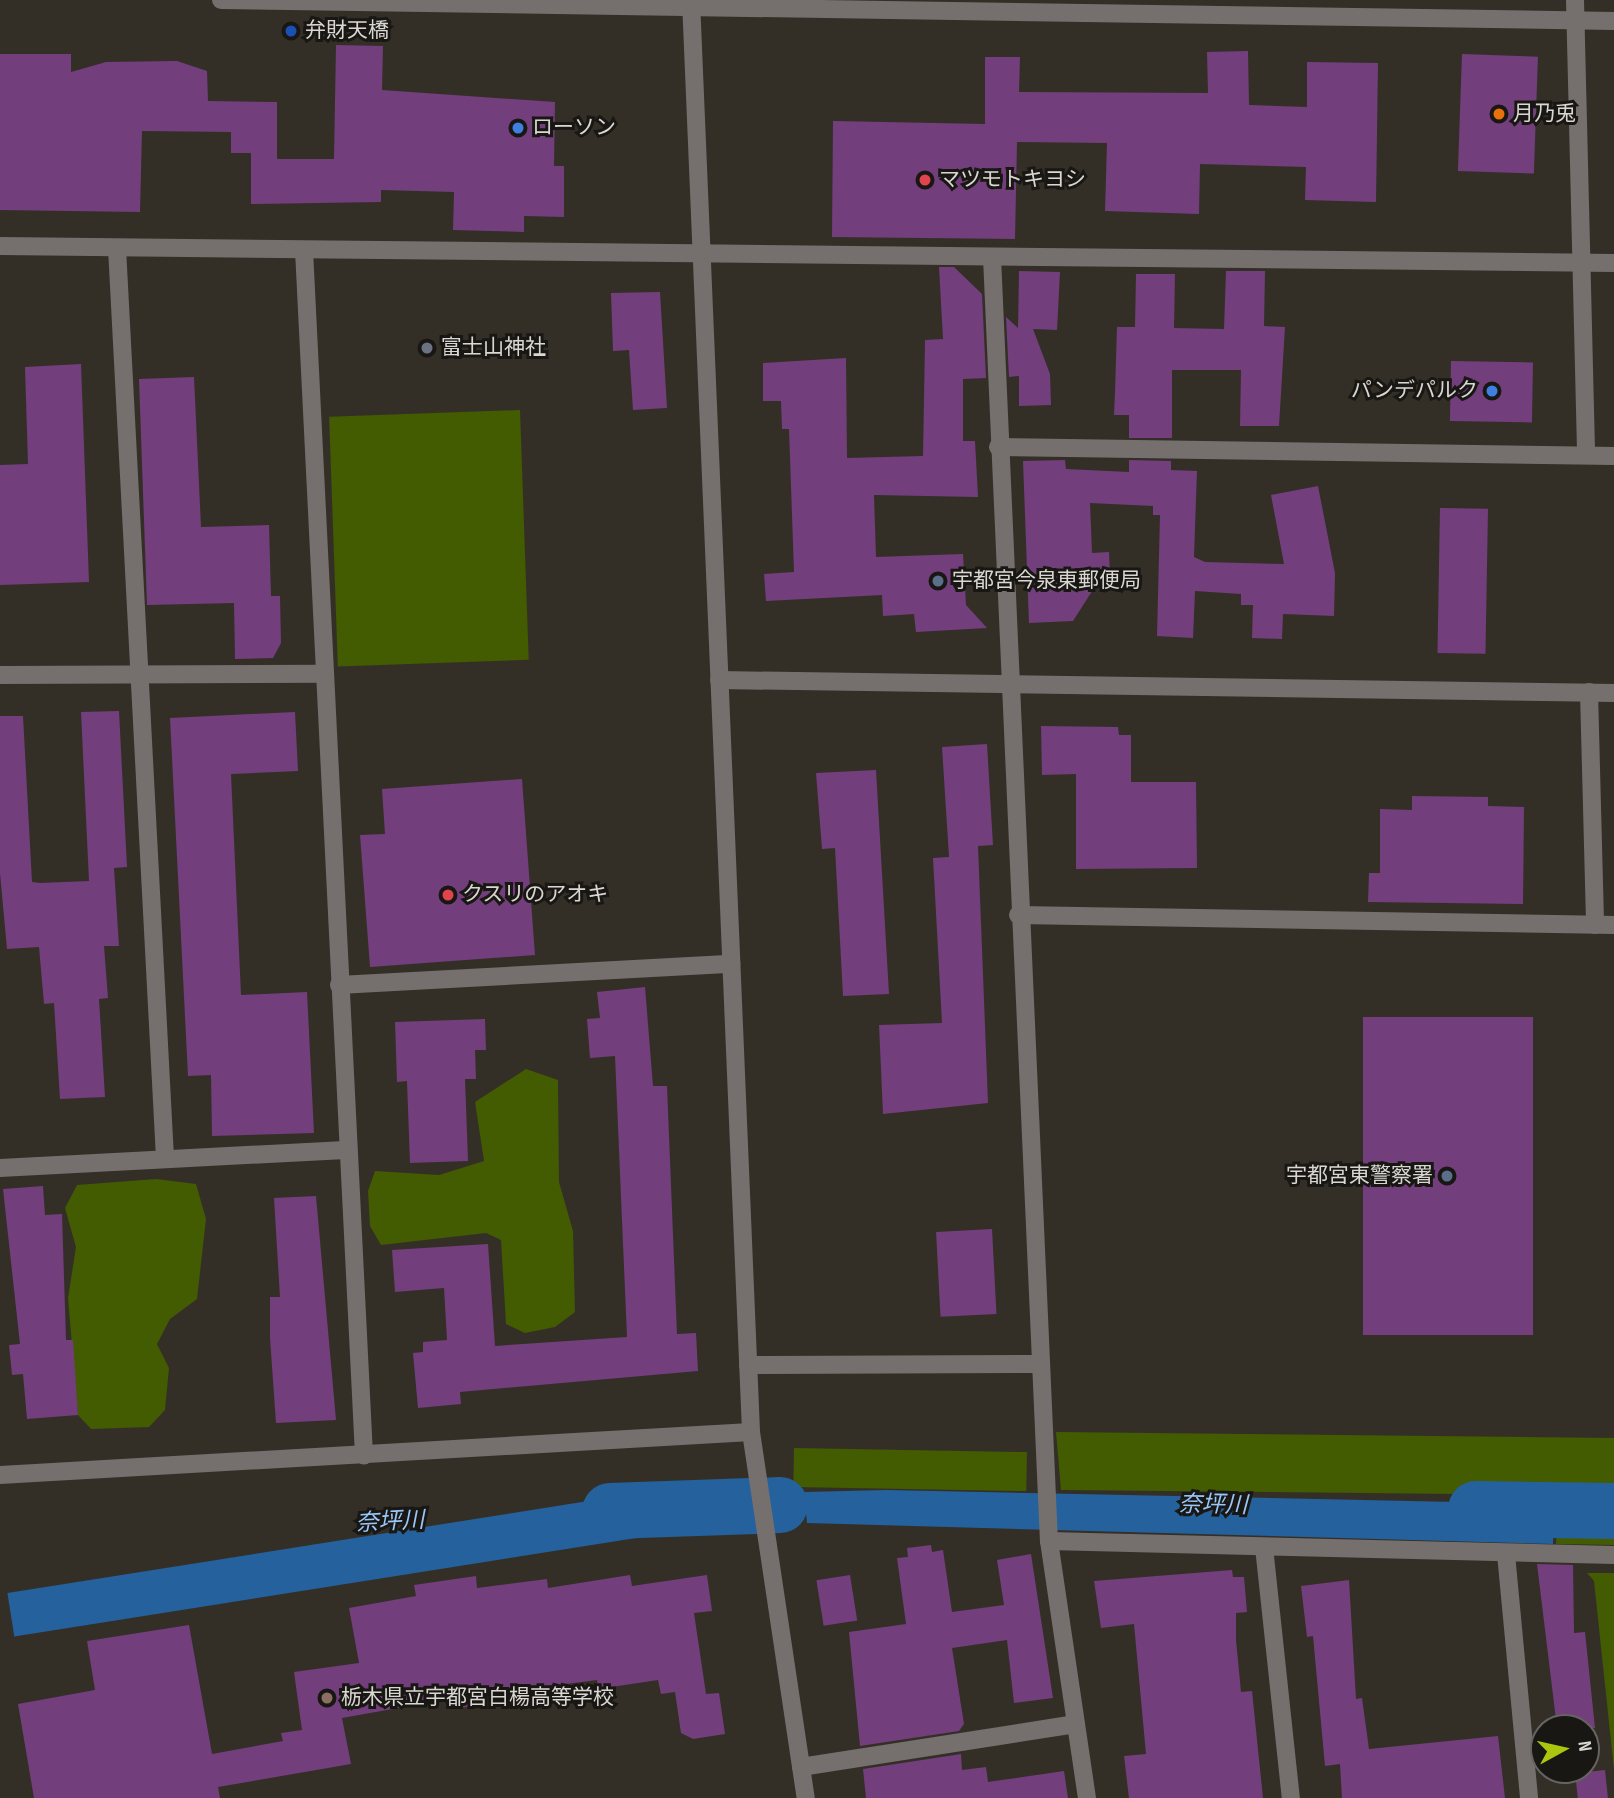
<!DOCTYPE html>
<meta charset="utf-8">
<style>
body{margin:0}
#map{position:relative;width:1614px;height:1798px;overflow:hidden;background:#332f27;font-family:"Sofia Sans Condensed","Noto Sans JP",sans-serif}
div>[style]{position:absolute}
.green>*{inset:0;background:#435b01;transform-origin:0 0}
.water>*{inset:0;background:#25619c;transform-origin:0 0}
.river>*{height:56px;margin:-28px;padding:0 28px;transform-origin:28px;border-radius:28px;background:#25619c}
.building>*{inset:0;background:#733e7c;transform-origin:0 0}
.minor>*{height:18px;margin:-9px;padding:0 9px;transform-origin:9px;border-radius:9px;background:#75706e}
.dots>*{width:19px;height:19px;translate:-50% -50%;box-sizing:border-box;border:4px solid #191714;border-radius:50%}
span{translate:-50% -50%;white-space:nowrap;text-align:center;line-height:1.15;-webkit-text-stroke:6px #191714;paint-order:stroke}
.poi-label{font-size:21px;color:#dad7d2}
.left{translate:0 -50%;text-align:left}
.right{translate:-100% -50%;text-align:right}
.water-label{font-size:23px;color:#9ac7fa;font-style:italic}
.north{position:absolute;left:1530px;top:1714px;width:70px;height:70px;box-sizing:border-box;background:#191714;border:2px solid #666460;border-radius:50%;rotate:82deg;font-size:19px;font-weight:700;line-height:28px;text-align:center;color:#dad7d2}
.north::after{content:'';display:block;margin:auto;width:24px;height:32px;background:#acc610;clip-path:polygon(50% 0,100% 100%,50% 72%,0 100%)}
</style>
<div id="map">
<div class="green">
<div style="left:520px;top:410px;width:250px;height:191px;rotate:88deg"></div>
<div style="clip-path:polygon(526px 1069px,558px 1080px,559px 1182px,573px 1231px,575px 1312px,555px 1327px,525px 1333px,506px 1324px,501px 1240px,486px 1233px,381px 1245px,370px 1226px,368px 1191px,375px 1171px,439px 1175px,484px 1161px,475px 1102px)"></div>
<div style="clip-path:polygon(156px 1179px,196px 1184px,206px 1219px,197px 1299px,170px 1319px,157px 1344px,169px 1368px,165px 1410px,149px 1427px,91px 1429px,78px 1415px,68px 1298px,76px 1247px,65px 1208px,77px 1185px)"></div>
<div style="clip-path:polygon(1056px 1432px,1614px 1438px,1614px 1545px,1556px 1544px,1558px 1495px,1061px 1490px)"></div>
<div style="left:794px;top:1448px;width:233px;height:39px;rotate:1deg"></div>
<div style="clip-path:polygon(1587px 1573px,1614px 1573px,1614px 1770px,1594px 1581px)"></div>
</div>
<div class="water">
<div style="left:683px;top:1486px;width:44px;height:684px;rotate:81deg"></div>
<div style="clip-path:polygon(886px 1490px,1554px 1504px,1553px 1544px,807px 1523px,804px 1492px)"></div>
</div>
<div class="river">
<div style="left:1476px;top:1509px;width:138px;rotate:0.8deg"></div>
<div style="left:610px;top:1511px;width:170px;rotate:-2deg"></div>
</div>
<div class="building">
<div style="clip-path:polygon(336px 45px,383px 46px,382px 90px,555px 102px,554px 166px,564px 166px,564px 217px,524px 216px,524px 232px,453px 230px,454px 192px,381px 190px,381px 202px,251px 204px,251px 153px,231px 153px,231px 132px,142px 131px,140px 212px,0 210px,0 54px,71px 54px,71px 72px,106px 62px,177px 61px,207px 71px,208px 101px,277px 102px,277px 159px,334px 159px)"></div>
<div style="clip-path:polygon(1248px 51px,1249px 105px,1307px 107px,1307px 62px,1378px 63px,1376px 202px,1305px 200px,1306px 167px,1200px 164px,1199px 214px,1105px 211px,1107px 143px,1017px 142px,1015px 239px,832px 237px,833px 121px,985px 124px,985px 57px,1020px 57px,1019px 92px,1208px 93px,1207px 52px)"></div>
<div style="left:1462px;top:54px;width:76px;height:117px;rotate:2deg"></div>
<div style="clip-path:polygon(939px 267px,954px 267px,982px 294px,986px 378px,963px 379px,963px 441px,975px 441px,978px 497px,874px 495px,876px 557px,963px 554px,966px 605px,987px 628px,916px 632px,914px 614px,883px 616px,882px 595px,766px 601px,764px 574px,794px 572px,789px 429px,782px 429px,781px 401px,763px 401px,763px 363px,846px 358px,847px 458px,923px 456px,925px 340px,943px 339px)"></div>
<div style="clip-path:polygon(1019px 271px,1060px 272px,1057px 330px,1033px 329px,1050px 374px,1051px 405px,1019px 406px,1019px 376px,1009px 377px,1006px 317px,1018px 328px)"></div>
<div style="clip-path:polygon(1226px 271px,1265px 271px,1264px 326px,1285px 327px,1279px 426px,1240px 426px,1241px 370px,1172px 370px,1172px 438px,1129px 438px,1129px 415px,1114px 415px,1115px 392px,1117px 327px,1135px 327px,1136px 274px,1175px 274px,1174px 328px,1224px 329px)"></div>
<div style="clip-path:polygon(660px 292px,667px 408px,633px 410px,629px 350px,613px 351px,611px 293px)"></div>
<div style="left:1451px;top:361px;width:82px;height:60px;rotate:1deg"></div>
<div style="clip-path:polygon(81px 364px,89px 582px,0 585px,0 465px,28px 464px,25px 367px)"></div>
<div style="clip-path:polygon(194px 377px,201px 527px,269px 525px,271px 596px,280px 596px,281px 643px,273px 658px,235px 659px,234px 603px,147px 605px,139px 379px)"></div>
<div style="clip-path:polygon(1065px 460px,1066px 469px,1129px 472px,1129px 460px,1171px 461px,1171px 470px,1197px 471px,1194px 557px,1205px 562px,1284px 564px,1271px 495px,1318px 486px,1335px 573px,1334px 616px,1283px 614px,1282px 639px,1252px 638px,1253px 605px,1241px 605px,1241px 594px,1195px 591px,1193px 638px,1157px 636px,1160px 515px,1153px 515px,1153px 506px,1090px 503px,1092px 553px,1109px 552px,1110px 576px,1101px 577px,1073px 621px,1029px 623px,1023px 461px)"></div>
<div style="left:1440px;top:508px;width:48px;height:145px;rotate:1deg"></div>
<div style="clip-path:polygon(119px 711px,127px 867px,114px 868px,119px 946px,104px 946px,108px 998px,99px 999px,105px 1097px,60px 1099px,54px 1003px,44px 1004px,39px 947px,7px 949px,0 873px,0 716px,23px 716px,32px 882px,40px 883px,89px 881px,81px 712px)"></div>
<div style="clip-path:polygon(295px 712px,298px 771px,231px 774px,241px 995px,307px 992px,314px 1133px,212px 1136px,211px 1075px,188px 1076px,170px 718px)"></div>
<div style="clip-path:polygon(1041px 726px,1118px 727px,1119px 735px,1131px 735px,1131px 782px,1196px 782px,1197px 868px,1076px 869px,1076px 774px,1042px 775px)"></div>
<div style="clip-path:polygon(987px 744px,993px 845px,978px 846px,988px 1103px,883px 1114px,879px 1025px,942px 1023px,933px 858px,949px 857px,942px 747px)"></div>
<div style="clip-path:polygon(876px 770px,889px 994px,843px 996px,835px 848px,822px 849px,816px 773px)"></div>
<div style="clip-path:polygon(522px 779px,535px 955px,370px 967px,360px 835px,385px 834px,382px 789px)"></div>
<div style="clip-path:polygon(1412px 796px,1488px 797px,1488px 806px,1524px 807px,1523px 904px,1368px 902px,1369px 873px,1380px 873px,1380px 809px,1412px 810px)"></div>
<div style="clip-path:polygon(645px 987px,653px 1086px,667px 1086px,677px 1334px,696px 1333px,698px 1371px,460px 1392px,461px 1404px,418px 1408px,413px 1353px,423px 1352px,423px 1342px,447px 1340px,444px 1288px,395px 1292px,392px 1250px,488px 1244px,495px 1346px,627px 1337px,615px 1056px,590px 1058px,587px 1019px,600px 1018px,597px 992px)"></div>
<div style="left:1363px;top:1017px;width:170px;height:318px"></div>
<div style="clip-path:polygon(485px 1019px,486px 1050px,475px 1050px,476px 1079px,465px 1079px,468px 1161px,410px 1163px,407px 1081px,397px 1082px,395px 1022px)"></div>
<div style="clip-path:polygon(43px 1186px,45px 1215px,62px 1214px,66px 1340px,73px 1340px,78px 1415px,27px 1419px,23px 1374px,12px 1375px,9px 1345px,20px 1344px,3px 1189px)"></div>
<div style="clip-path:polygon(316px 1196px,336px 1420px,276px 1423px,270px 1338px,270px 1297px,280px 1297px,274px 1198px)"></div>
<div style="left:992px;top:1229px;width:85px;height:56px;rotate:87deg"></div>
<div style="clip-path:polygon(931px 1545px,932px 1552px,943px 1550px,952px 1612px,1004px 1605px,997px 1560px,1031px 1554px,1053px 1698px,1014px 1703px,1007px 1640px,952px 1648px,964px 1724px,959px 1731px,860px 1746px,849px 1632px,906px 1624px,897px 1558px,908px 1557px,907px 1548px)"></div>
<div style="clip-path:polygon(1537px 1564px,1573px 1565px,1574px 1633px,1585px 1632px,1595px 1728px,1557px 1728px)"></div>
<div style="clip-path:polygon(1232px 1570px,1233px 1577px,1244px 1577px,1247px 1612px,1236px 1613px,1236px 1640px,1241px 1692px,1252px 1691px,1263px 1798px,1129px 1798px,1124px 1756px,1146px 1754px,1134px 1624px,1101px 1628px,1094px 1581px)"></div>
<div style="clip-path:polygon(630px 1575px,632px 1586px,707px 1575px,712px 1611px,694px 1613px,706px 1694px,719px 1693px,725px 1734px,693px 1739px,681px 1733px,675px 1692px,661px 1694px,658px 1680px,598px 1689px,597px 1680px,473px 1696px,474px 1706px,452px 1709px,450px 1701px,432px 1702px,342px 1718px,351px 1764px,218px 1787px,220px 1798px,34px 1798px,18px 1704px,95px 1690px,87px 1641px,189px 1625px,212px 1754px,283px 1741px,281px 1733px,302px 1730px,294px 1672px,359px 1663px,349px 1608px,416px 1596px,414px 1585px,476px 1576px,477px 1588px,547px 1579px,548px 1588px)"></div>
<div style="left:850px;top:1575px;width:46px;height:34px;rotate:81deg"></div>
<div style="clip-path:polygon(1349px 1580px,1356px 1699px,1362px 1698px,1369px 1749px,1498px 1736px,1505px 1798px,1342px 1798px,1340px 1764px,1325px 1766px,1313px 1636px,1307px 1637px,1301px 1586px)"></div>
<div style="clip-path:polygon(961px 1754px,962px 1770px,986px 1767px,988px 1782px,1064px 1771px,1068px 1798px,866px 1798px,863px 1769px)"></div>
<div style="left:1605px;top:1770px;width:28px;height:30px;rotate:84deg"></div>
</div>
<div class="minor">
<div style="left:221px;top:0;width:1393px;rotate:0.86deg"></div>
<div style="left:691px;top:0;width:1433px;rotate:87.6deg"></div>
<div style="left:751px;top:1432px;width:370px;rotate:81.5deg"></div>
<div style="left:1575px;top:0;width:455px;rotate:88.6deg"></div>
<div style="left:0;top:246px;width:1614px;rotate:0.6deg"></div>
<div style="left:117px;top:248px;width:912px;rotate:86.98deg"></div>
<div style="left:304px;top:250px;width:1207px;rotate:87.15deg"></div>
<div style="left:992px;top:257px;width:1285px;rotate:87.46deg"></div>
<div style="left:1049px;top:1541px;width:565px;rotate:1.42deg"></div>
<div style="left:998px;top:447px;width:616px;rotate:0.84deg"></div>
<div style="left:0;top:675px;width:325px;rotate:-0.2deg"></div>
<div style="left:719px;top:680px;width:895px;rotate:0.83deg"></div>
<div style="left:1589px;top:692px;width:233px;rotate:88.5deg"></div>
<div style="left:1018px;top:915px;width:596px;rotate:0.96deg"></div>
<div style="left:339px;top:985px;width:393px;rotate:-3.1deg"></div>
<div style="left:0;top:1168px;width:346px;rotate:-3deg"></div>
<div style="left:748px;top:1365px;width:292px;rotate:-0.2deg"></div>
<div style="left:0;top:1475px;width:752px;rotate:-3.28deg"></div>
<div style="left:1049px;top:1541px;width:260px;rotate:81.6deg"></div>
<div style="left:1264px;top:1547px;width:252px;rotate:83.9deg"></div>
<div style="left:1506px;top:1554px;width:245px;rotate:84.6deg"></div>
<div style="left:801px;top:1767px;width:278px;rotate:-8.9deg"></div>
</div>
<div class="dots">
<div style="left:291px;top:31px;background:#1a4fb4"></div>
<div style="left:1499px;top:114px;background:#e8710a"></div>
<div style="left:518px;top:128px;background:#3f7fe0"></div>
<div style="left:925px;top:180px;background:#e0444e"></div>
<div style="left:427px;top:348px;background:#6b7280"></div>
<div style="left:1492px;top:391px;background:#3f7fe0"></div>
<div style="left:938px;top:581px;background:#5c6f8a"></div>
<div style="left:448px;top:895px;background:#e0444e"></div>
<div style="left:1447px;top:1176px;background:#5c6f8a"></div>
<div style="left:327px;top:1698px;background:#8d6e63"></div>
</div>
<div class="poi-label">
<span class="left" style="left:305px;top:31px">弁財天橋</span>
<span class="left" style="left:1513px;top:114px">月乃兎</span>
<span class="left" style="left:532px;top:128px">ローソン</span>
<span class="left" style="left:939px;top:180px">マツモトキヨシ</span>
<span class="left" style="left:441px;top:348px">富士山神社</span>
<span class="right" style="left:1478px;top:391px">パンデパルク</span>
<span class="left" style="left:952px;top:581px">宇都宮今泉東郵便局</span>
<span class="left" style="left:462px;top:895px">クスリのアオキ</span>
<span class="right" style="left:1433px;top:1176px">宇都宮東警察署</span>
<span class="left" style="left:341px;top:1698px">栃木県立宇都宮白楊高等学校</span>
</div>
<div class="water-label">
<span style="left:1213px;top:1505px;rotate:1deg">奈坪川</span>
<span style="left:390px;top:1522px;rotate:-3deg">奈坪川</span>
</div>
<div class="north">N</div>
</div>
